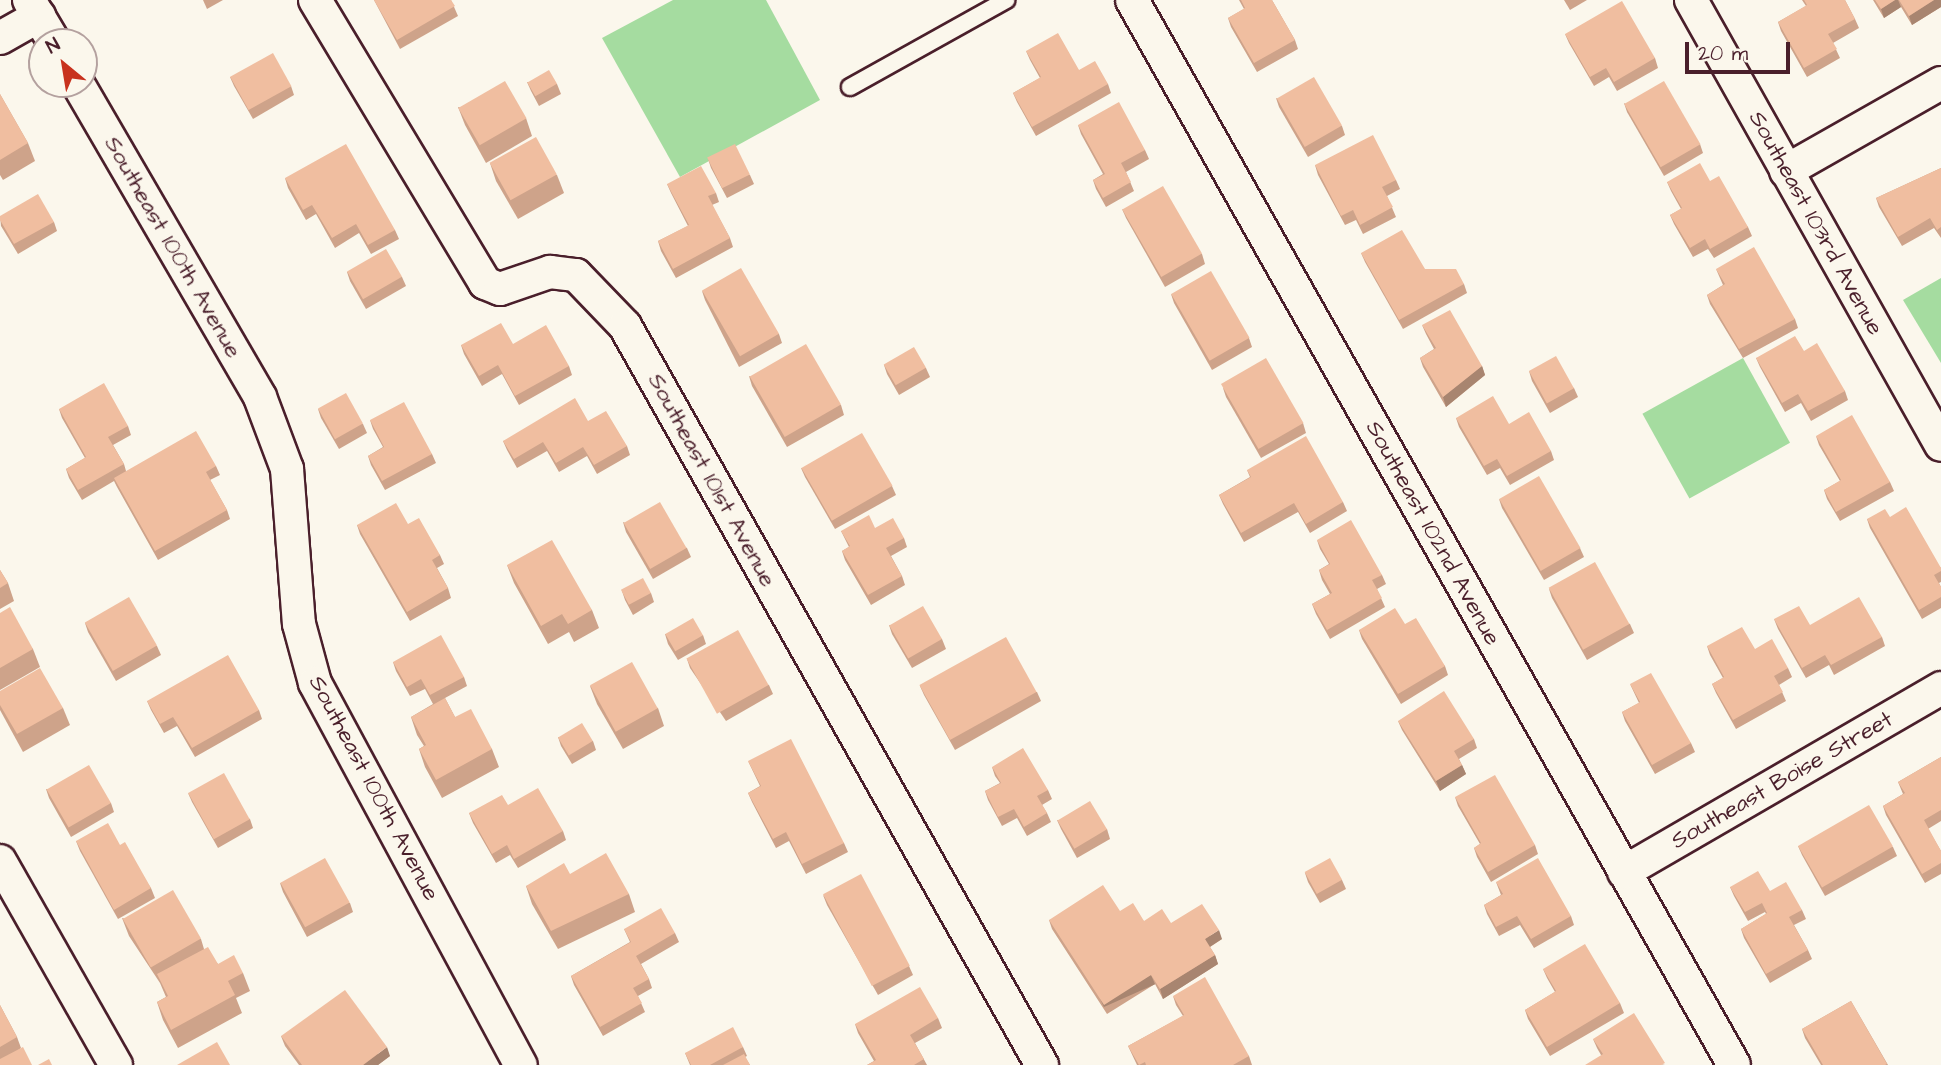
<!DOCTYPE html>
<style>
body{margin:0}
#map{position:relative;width:1941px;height:1065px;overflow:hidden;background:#fbf7ec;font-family:"Architects Daughter",sans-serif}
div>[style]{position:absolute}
.green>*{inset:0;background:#a5dca0;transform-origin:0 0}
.roads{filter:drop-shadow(2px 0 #4a1f2b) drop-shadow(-2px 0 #4a1f2b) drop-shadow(0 2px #4a1f2b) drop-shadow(0 -2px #4a1f2b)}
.service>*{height:16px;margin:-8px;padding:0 8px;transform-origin:8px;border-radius:8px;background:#fbf7ec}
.minor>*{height:32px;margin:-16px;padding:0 16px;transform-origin:16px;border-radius:16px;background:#fbf7ec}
.wall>*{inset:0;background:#cea38a}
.shaded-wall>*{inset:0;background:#a88570;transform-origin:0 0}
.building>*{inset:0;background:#f0bea0;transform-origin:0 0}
span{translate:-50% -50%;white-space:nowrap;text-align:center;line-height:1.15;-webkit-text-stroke:5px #fbf7ec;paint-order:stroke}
.street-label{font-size:23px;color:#4a1f2b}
.north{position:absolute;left:28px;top:28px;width:70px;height:70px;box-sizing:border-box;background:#fbf7ec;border:2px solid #b4a19f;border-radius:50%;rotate:330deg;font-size:19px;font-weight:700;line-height:28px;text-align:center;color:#4a1f2b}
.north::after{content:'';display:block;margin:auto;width:24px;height:32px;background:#c8321e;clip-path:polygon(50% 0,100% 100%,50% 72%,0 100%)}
.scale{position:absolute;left:1685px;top:42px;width:105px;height:32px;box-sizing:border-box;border:4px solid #4a1f2b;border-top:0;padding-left:9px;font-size:21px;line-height:24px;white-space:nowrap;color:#4a1f2b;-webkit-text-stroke:5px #fbf7ec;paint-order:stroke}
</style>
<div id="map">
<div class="green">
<div style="clip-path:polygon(673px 0,766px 0,820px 100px,680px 177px,602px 38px)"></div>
<div style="clip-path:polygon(1941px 278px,1941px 363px,1903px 300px)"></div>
<div style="left:1743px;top:358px;width:97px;height:115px;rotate:61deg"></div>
</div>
<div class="roads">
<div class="service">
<div style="left:850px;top:87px;width:179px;rotate:-29.1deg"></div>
</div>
<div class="minor">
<div style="left:29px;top:0;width:49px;rotate:59.2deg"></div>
<div style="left:315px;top:0;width:330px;rotate:59deg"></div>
<div style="left:485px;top:283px;width:16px;rotate:22deg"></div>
<div style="left:500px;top:289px;width:53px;rotate:-18.8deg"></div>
<div style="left:550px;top:272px;width:26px;rotate:7deg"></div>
<div style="left:576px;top:275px;width:71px;rotate:46.1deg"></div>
<div style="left:625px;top:326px;width:849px;rotate:60.57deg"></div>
<div style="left:1132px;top:0;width:1223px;rotate:60.52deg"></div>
<div style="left:1691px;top:0;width:510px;rotate:60.67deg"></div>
<div style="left:0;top:38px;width:45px;rotate:-29.4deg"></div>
<div style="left:78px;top:84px;width:362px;rotate:59.8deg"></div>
<div style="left:260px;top:397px;width:77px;rotate:69.4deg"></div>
<div style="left:287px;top:469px;width:155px;rotate:85.6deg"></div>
<div style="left:299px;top:624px;width:61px;rotate:74.8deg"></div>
<div style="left:315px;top:683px;width:434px;rotate:61.7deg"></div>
<div style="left:1786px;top:171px;width:178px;rotate:-29.6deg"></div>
<div style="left:0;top:861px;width:235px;rotate:60.4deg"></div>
<div style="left:1624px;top:872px;width:367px;rotate:-30.1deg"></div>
</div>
</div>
<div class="wall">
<div style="clip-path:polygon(203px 0,223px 0,207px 9px)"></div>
<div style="clip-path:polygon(374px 0,451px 0,458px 16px,400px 49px)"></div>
<div style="clip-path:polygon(1239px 0,1272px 0,1295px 40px,1298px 49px,1257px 72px,1231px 27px,1228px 18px,1244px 9px)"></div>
<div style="clip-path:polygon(1564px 0,1587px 0,1570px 10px)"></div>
<div style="clip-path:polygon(1802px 0,1845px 0,1855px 19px,1859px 28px,1833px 43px,1840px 58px,1807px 77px,1781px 31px,1778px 22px,1806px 6px)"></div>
<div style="clip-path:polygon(1873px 0,1941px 0,1941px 7px,1912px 25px,1901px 7px,1884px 18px)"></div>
<div style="clip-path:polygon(1565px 34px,1655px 58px,1658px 68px,1617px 91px,1609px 77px,1594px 86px,1569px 43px)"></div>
<div style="clip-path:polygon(1026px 51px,1079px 70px,1108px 84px,1111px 93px,1036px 136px,1017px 102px,1013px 93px,1040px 78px,1030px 60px)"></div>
<div style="clip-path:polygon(230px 77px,291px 86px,294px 95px,253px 119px,234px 86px)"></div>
<div style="clip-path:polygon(527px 82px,557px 84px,561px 94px,539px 106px,531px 91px)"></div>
<div style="clip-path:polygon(0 94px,28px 143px,35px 161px,3px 180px,0 175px)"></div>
<div style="clip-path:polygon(1276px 98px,1342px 126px,1345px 135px,1308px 157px,1279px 107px)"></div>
<div style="clip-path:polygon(1624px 103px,1700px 144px,1703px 153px,1664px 176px,1627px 112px)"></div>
<div style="clip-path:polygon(458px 107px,526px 118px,532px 136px,486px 163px,465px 125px)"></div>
<div style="clip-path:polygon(1078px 125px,1145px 150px,1149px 159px,1126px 172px,1134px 191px,1106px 207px,1096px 189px,1093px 180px,1103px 174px,1081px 134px)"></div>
<div style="clip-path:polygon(708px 159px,750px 175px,754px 184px,727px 198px,711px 168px)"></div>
<div style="clip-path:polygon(490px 163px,557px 175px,564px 193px,518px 219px,496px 181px)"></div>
<div style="clip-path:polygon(1315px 165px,1396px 180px,1400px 189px,1387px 196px,1396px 217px,1363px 234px,1356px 220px,1345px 225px,1318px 175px)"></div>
<div style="clip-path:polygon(1941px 168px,1941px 238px,1934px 228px,1902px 246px,1879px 207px,1876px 198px)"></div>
<div style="clip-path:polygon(285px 178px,395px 230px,399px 239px,371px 254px,359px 233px,335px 248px,316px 214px,306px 220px,288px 188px)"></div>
<div style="clip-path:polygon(1710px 181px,1748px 227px,1752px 236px,1714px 258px,1708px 249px,1693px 257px,1674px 224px,1670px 215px,1681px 209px,1671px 191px,1667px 182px)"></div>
<div style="clip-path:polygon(667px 184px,716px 193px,719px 202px,712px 205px,730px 238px,733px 247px,676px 278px,661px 251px,658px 241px,688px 226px,671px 193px)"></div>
<div style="clip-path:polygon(1122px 209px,1202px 254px,1205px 264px,1165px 287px,1126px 218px)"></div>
<div style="clip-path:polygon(0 216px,54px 222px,57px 231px,18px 254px,1px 226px)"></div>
<div style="clip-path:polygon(1361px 253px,1425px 269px,1464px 284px,1467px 293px,1403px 329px,1365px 262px)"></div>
<div style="clip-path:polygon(1716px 269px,1795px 319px,1798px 328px,1743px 358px,1710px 304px,1707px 295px,1723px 285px)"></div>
<div style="clip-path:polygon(347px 272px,402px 277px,406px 286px,366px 309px,350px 281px)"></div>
<div style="clip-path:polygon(702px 291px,779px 334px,782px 343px,739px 367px,705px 300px)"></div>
<div style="clip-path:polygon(1171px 294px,1249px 338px,1252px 347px,1212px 370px,1174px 303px)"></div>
<div style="clip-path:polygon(1422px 325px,1482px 366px,1485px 375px,1446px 407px,1423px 367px,1420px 358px,1434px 349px,1426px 334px)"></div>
<div style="clip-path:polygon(513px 344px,569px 366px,572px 375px,519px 405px,502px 374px,482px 386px,464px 354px,461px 345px)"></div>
<div style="clip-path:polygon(1804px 351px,1845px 391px,1848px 400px,1811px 421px,1801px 403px,1785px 412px,1760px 367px,1756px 358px)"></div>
<div style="clip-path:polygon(884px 365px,926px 368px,930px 377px,899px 395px,887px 374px)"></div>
<div style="clip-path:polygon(1529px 371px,1574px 388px,1578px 397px,1550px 413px,1532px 381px)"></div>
<div style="clip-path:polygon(749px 376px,841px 405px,844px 415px,787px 447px,752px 386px)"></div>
<div style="clip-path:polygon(1223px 388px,1303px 423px,1306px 433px,1261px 458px,1226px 397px)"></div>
<div style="clip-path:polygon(59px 409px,128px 426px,131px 435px,113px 445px,124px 464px,126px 471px,216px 466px,220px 475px,210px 480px,227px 510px,230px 519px,158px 560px,117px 487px,114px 481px,82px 500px,69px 478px,66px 469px,85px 458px,62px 418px)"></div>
<div style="clip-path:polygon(318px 409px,363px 424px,367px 433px,339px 449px,321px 418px)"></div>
<div style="clip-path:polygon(1456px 418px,1509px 424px,1551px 451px,1554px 460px,1510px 485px,1500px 468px,1487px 475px,1459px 427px)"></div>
<div style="clip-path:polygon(370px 420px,432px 454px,436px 463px,385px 490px,371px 465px,368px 456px,383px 447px,373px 429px)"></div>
<div style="clip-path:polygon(588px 421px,627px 446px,630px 455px,597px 474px,587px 456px,559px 472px,547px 451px,517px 468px,507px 450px,503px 441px)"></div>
<div style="clip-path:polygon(1816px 436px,1890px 482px,1894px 491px,1840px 521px,1827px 499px,1824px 490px,1840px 481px,1819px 445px)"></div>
<div style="clip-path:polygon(801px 468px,892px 486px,896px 495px,835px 529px,805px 477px)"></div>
<div style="clip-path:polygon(1247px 470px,1343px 502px,1347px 511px,1310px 533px,1298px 512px,1244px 542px,1223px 504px,1219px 495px,1250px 477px)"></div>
<div style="clip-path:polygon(1499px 499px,1580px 548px,1584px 557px,1544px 580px,1502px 508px)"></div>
<div style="clip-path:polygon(1890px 517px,1941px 568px,1941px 582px,1939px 583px,1941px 587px,1941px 608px,1922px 619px,1870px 528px,1867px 519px)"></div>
<div style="clip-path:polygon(623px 522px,687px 548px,691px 557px,653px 579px,626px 532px)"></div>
<div style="clip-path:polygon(408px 524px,440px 555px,444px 564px,437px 568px,448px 588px,451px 598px,410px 621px,360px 534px,357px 525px)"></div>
<div style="clip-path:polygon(875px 528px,904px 538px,907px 547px,891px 556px,902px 576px,905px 585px,871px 605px,845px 560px,842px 551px,849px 547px,841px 531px)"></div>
<div style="clip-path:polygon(1317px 540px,1382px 575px,1386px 584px,1377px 589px,1385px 607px,1330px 639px,1316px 614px,1312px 604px,1330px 594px,1322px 580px,1319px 570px,1329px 564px,1320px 549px)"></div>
<div style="clip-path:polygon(507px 565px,592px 610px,599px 628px,574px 642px,569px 632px,548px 644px,514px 583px)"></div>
<div style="clip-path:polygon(0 570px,8px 583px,14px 601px,0 609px)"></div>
<div style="clip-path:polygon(1549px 589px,1630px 624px,1634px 633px,1587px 660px,1552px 598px)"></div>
<div style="clip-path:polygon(622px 591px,651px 593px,654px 602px,633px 615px,625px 600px)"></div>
<div style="clip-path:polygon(0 613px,33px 649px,40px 667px,0 690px)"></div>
<div style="clip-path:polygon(1774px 619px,1882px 637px,1885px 646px,1834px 675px,1829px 665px,1806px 678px,1778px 629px)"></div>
<div style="clip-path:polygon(85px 623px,157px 646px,161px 655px,116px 681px,88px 632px)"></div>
<div style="clip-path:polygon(1405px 624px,1445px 666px,1448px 675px,1401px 704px,1362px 639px,1359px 630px)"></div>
<div style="clip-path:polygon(889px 625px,942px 639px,946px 649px,912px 668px,892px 634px)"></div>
<div style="clip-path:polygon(665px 634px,703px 635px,706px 644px,678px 660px,668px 644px)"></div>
<div style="clip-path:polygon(1707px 646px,1788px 668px,1792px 677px,1779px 685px,1786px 701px,1736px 729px,1716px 693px,1712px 684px,1723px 678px,1710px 655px)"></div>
<div style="clip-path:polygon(687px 659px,769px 685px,773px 694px,726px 721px,690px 668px)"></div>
<div style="clip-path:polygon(393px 662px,464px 677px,467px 686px,445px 698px,455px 717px,492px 749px,499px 767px,442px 798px,425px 767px,419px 749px,424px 746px,417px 735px,411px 717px,433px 704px,425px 689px,410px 696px,396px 671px)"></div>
<div style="clip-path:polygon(1630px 684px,1691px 743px,1695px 752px,1655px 774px,1625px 721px,1622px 712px,1639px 703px)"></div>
<div style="clip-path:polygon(590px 686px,658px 708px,664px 726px,623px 749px,597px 704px)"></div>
<div style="clip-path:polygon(920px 686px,1037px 692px,1041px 701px,955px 750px,924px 695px)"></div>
<div style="clip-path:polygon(0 691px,63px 708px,70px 725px,23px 752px,0 710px)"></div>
<div style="clip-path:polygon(147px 701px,259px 710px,262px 719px,195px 757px,177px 726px,164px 733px,151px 710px)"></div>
<div style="clip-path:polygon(1398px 721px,1474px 739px,1477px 748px,1459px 759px,1462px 765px,1466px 774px,1440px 791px,1402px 730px)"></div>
<div style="clip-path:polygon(558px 737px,593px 741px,596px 750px,572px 764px,561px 746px)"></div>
<div style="clip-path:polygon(1941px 757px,1941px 821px,1928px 829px,1941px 851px,1941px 874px,1925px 883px,1886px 815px,1883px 806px,1903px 794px,1898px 782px)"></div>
<div style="clip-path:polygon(748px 761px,844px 843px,848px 852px,806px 874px,789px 841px,776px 848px,752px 802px,748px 793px,760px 786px)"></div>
<div style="clip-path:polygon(992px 767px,1048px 790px,1052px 799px,1042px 805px,1047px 813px,1051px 822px,1027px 836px,1017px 818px,1002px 826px,988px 800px,985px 791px,1000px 783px,995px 776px)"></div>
<div style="clip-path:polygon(46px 789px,111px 803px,114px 812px,71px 837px,49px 798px)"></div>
<div style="clip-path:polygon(188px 793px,250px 819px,253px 828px,218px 848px,192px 802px)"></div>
<div style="clip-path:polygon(1455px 797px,1535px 845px,1538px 854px,1491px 882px,1477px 857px,1474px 848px,1480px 844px,1458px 806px)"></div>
<div style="clip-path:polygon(508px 805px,563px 831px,566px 840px,518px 868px,510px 855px,496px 863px,473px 823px,469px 813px)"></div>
<div style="clip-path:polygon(1057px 820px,1107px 829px,1110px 839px,1077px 858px,1061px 829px)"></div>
<div style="clip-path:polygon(76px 841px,120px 845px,151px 888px,155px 898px,118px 919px,80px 851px)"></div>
<div style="clip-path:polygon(1798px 846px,1893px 847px,1897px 856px,1825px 896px,1802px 855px)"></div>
<div style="clip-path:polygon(1305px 873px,1342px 880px,1346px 889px,1320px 903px,1308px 882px)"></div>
<div style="clip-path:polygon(570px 874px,629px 894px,635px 912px,558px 949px,532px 904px,526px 886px)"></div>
<div style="clip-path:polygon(1496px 882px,1571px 916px,1574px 925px,1534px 948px,1520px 925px,1499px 936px,1487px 914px,1484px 905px,1501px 895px)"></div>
<div style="clip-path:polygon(280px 883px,350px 903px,353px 912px,307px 937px,283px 892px)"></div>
<div style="clip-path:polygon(1730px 887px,1770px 891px,1802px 910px,1806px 919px,1794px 925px,1808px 950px,1812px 959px,1770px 983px,1744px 938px,1741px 929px,1766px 914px,1765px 912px,1748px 921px,1734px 896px)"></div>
<div style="clip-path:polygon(823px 895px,909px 966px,913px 975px,878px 995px,827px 905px)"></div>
<div style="clip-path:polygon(1120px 911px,1144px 921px,1171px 923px,1222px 939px,1210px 947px,1215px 955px,1218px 964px,1163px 999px,1155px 984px,1107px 1014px,1052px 929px,1049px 920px)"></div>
<div style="clip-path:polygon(122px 918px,201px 939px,204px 949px,218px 964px,243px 973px,250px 991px,236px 998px,242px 1013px,178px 1048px,163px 1020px,157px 1002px,166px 997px,160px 983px,129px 936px)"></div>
<div style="clip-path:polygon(624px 929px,675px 933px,679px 942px,641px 964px,649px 979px,652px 988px,638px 996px,645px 1012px,603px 1036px,574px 985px,571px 976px,630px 942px)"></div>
<div style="clip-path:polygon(1543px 969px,1620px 1003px,1624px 1013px,1550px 1056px,1528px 1019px,1525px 1010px,1555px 992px,1547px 978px)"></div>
<div style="clip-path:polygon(1173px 996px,1249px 1056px,1252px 1065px,1137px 1065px,1128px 1046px,1183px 1016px,1176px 1005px)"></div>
<div style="clip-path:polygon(1851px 1001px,1888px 1065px,1821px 1065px,1805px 1038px,1802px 1029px)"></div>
<div style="clip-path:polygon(0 1005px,17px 1037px,21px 1048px,0 1065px)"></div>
<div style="clip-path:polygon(938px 1018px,942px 1028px,915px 1043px,927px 1065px,867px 1065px,874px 1061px,858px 1033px,855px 1024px)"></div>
<div style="clip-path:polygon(281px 1036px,390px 1056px,378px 1065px,299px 1065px,285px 1046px)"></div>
<div style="clip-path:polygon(1593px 1039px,1665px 1065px,1601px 1055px,1597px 1048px)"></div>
<div style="clip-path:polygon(743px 1047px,747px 1056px,745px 1057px,750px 1065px,690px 1065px,685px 1053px)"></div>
</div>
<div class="shaded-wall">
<div style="clip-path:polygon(1895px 0,1898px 0,1901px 7px,1884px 18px,1881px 9px)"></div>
<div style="clip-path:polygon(1934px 0,1941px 0,1941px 7px,1912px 25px,1909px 16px)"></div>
<div style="clip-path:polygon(1482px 366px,1485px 375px,1446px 407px,1443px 397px)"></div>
<div style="clip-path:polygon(1462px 765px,1466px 774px,1440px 791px,1436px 781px)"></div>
<div style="clip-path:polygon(1219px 930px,1222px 939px,1208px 948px,1205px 939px)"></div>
<div style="clip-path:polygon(1215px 955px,1218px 964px,1163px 999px,1160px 989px)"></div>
<div style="left:1151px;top:975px;width:10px;height:56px;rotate:66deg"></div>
<div style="clip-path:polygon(387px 1047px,390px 1056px,378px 1065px,363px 1065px)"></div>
</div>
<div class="building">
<div style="clip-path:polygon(374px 0,451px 0,455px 6px,397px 40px)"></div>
<div style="clip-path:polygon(1241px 0,1272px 0,1295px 40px,1254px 63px,1228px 18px,1245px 8px)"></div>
<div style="clip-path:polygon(1804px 0,1845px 0,1855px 19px,1828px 34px,1837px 49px,1804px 68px,1778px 22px,1807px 5px)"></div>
<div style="clip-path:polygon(1875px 0,1895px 0,1881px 9px)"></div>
<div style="clip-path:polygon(1899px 0,1934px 0,1909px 16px)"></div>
<div style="clip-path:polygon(1622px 1px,1655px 58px,1614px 82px,1606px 68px,1590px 77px,1565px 34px)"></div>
<div style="clip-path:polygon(1058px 33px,1079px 70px,1095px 61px,1108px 84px,1032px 127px,1013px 93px,1041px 77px,1026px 51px)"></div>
<div style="left:273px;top:53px;width:38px;height:49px;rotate:61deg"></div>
<div style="left:549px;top:70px;width:16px;height:25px;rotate:60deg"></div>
<div style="left:1314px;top:77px;width:56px;height:43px;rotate:60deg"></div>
<div style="left:505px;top:81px;width:43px;height:54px;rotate:60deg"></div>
<div style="left:1664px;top:81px;width:73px;height:46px;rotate:60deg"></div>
<div style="clip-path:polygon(0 94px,28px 143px,0 160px)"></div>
<div style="clip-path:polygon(1119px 102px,1145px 150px,1121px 163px,1131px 182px,1103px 198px,1093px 180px,1105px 174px,1078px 125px)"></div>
<div style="clip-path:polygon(1373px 135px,1396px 180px,1382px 187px,1393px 207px,1360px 225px,1353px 210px,1341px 216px,1315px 165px)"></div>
<div style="left:536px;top:137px;width:43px;height:53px;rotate:61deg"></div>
<div style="clip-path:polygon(346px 144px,395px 230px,368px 245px,356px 224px,332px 238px,312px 205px,303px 210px,285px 178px)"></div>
<div style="left:735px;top:144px;width:34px;height:31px;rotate:64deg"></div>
<div style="clip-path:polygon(1700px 163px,1710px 181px,1719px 176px,1748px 227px,1710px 249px,1705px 239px,1690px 248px,1670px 215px,1682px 208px,1667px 182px)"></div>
<div style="clip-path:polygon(701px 166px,716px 193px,708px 196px,730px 238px,673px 269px,658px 241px,689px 225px,667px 184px)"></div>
<div style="clip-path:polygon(1941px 168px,1941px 227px,1937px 230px,1930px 218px,1898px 237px,1876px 198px)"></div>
<div style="left:1163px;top:186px;width:78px;height:47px;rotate:60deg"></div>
<div style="clip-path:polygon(38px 194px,54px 222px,14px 244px,0 220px,0 216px)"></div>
<div style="clip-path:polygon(1402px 230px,1425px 269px,1456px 269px,1464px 284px,1399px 320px,1361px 253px)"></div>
<div style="clip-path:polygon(1754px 247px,1795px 319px,1739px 349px,1707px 295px,1725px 284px,1716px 269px)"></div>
<div style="left:386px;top:249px;width:32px;height:45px;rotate:60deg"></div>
<div style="left:741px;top:268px;width:76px;height:45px;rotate:60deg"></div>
<div style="left:1211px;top:271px;width:77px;height:46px;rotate:60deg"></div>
<div style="clip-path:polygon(1450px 310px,1482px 366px,1443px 397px,1420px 358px,1436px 348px,1422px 325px)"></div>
<div style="clip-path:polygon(501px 323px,513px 344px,546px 325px,569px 366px,515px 396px,498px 365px,479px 376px,461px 345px)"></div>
<div style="clip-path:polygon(1795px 336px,1804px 351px,1817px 343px,1845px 391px,1808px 411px,1798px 394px,1782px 403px,1756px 358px)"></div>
<div style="left:806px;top:344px;width:70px;height:65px;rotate:60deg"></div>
<div style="left:914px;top:347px;width:24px;height:35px;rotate:60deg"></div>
<div style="left:1556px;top:356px;width:37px;height:31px;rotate:61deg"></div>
<div style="left:1266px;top:358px;width:75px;height:52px;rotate:60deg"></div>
<div style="clip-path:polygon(104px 383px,128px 426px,108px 437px,124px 464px,78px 490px,66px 469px,86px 457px,59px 409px)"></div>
<div style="left:346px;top:393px;width:35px;height:32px;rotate:61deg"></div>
<div style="clip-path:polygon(1493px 396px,1509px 424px,1529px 412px,1551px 451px,1507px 476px,1497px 459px,1484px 466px,1456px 418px)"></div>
<div style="clip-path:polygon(575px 398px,588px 421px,606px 411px,627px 446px,594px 465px,583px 447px,556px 463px,543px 442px,514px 459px,503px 441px)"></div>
<div style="clip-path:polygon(404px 402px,432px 454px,382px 481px,368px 456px,384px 447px,370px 420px)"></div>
<div style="clip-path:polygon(1852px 415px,1890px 482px,1836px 512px,1824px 490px,1841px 480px,1816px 436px)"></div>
<div style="clip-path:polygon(196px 431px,216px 466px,206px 472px,227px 510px,155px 551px,114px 478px)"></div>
<div style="left:862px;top:433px;width:61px;height:70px;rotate:60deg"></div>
<div style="clip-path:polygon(1306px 436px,1343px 502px,1306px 524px,1294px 503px,1241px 533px,1219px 495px,1251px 477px,1247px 470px)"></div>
<div style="left:1539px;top:476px;width:83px;height:46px;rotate:60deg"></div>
<div style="left:660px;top:502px;width:53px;height:42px;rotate:60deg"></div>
<div style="clip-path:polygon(396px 503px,408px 524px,419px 518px,440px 555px,432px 560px,448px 588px,407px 612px,357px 525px)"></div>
<div style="clip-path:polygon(1906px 507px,1941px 568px,1941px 571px,1934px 575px,1941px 587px,1941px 597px,1919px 610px,1867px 519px,1885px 509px,1890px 517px)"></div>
<div style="clip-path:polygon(869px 515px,875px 528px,893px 518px,904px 538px,886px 548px,902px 576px,868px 595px,842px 551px,850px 546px,841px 531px)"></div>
<div style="clip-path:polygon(1351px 520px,1382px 575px,1372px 580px,1382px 598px,1327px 630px,1312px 604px,1332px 593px,1319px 570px,1330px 564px,1317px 540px)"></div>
<div style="clip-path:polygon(552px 540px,592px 610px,568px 624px,562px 614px,541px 626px,507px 565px)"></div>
<div style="left:1595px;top:562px;width:71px;height:53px;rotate:61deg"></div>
<div style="clip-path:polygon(0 570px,8px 583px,0 588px)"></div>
<div style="left:643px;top:578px;width:17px;height:25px;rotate:62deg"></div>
<div style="left:129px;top:597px;width:56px;height:51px;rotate:60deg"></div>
<div style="clip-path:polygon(1859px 597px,1882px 637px,1831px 665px,1825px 655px,1802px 668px,1774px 619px,1799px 606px,1810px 625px)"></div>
<div style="left:923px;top:606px;width:38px;height:39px;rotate:60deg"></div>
<div style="clip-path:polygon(10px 607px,33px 649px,0 668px,0 613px)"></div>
<div style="clip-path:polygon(1395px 608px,1405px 624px,1416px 618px,1445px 666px,1398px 694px,1359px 630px)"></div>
<div style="left:693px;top:618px;width:20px;height:32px;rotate:60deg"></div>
<div style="clip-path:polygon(1742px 627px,1755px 649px,1772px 639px,1788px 668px,1774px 676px,1783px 692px,1733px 720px,1712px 684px,1724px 677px,1707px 646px)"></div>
<div style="left:738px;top:630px;width:63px;height:59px;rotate:61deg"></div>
<div style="clip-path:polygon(441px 635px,464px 677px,430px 695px,421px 679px,407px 687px,393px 662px)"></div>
<div style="left:1006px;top:637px;width:63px;height:99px;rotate:61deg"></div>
<div style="clip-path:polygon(228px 655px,259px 710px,192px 748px,173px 717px,160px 724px,147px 701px)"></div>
<div style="left:632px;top:662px;width:53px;height:48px;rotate:61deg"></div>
<div style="clip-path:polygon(40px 668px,63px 708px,17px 734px,0 705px,0 691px)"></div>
<div style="clip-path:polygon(1651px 673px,1691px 743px,1652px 765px,1622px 712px,1640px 702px,1630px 684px)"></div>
<div style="clip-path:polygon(1444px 691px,1474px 739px,1454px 751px,1462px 765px,1436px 781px,1398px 721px)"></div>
<div style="clip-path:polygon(445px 698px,455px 717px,471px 709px,492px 749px,436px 780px,419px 749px,426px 745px,411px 717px)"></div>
<div style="left:582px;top:723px;width:21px;height:28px;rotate:59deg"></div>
<div style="clip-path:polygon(791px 739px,844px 843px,802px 864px,786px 832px,773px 839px,748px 793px,761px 786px,748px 761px)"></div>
<div style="clip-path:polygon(1023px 748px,1048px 790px,1037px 796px,1047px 813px,1024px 827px,1014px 809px,998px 817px,985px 791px,1001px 783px,992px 767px)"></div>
<div style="clip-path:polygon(1941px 757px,1941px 810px,1924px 820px,1941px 851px,1941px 863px,1922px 874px,1883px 806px,1905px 793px,1898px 782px)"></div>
<div style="left:89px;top:765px;width:44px;height:49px;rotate:60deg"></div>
<div style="left:224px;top:773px;width:53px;height:41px;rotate:61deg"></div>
<div style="clip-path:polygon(1495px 775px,1535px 845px,1488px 872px,1474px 848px,1481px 843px,1455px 797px)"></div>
<div style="clip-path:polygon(538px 788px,563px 831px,514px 859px,507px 845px,492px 854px,469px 813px,502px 795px,508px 805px)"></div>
<div style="left:1090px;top:801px;width:33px;height:38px;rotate:59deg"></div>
<div style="left:1869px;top:805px;width:48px;height:82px;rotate:60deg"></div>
<div style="clip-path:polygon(108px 823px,120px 845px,125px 842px,151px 888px,114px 910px,76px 841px)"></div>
<div style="clip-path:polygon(606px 853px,629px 894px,551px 931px,526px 886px,564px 863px,570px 874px)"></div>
<div style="left:325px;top:858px;width:51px;height:51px;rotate:61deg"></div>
<div style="left:1330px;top:858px;width:25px;height:29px;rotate:61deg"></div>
<div style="clip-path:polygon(1538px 858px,1571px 916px,1531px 939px,1517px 916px,1496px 927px,1484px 905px,1503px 894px,1496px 882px)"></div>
<div style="clip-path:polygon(1758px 871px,1770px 891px,1786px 882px,1802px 910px,1789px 917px,1808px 950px,1766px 974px,1741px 929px,1767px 913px,1762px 903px,1745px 912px,1730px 887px)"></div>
<div style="left:861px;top:874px;width:104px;height:43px;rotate:62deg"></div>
<div style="clip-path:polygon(1103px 885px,1120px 911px,1133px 903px,1144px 921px,1162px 909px,1171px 923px,1202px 904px,1219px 930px,1205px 939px,1215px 955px,1160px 989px,1151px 975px,1104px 1005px,1049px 920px)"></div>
<div style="left:173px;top:890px;width:56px;height:58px;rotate:60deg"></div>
<div style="clip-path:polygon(661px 908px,675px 933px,636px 956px,649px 979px,633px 988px,642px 1003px,600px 1027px,571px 976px,631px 942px,624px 929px)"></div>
<div style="clip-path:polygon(1585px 944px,1620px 1003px,1547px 1047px,1525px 1010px,1556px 991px,1543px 969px)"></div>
<div style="clip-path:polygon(208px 947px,218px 964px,234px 955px,243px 973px,228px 981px,235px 995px,171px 1030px,157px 1002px,168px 996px,157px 974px)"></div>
<div style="clip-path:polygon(1205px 977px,1249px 1056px,1233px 1065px,1146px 1065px,1145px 1062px,1139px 1065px,1128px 1046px,1184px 1015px,1173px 996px)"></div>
<div style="clip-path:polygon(920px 987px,938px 1018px,910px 1035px,924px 1059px,914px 1065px,867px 1065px,876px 1060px,855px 1024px)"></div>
<div style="clip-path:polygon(345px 990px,387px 1047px,363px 1065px,302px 1065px,281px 1036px)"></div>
<div style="clip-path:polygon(1851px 1001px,1887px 1064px,1885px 1065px,1823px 1065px,1802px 1029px)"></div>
<div style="clip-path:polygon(0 1005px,17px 1037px,0 1047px)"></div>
<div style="clip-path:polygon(1634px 1013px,1665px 1063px,1661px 1065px,1585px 1065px,1603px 1054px,1593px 1039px)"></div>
<div style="clip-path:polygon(733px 1027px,743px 1047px,710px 1065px,691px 1065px,685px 1053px)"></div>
<div style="clip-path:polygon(217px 1042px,230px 1065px,177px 1065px)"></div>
<div style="clip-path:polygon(23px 1047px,32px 1065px,0 1065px,0 1059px)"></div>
<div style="clip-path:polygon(744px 1054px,750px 1065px,723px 1065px)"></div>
<div style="clip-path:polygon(49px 1059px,52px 1065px,38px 1065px)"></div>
</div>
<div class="street-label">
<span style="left:1816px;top:223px;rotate:61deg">Southeast 103rd Avenue</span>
<span style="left:173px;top:247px;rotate:60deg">Southeast 100th Avenue</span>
<span style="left:712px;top:480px;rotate:61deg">Southeast 101st Avenue</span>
<span style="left:1433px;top:533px;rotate:61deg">Southeast 102nd Avenue</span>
<span style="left:1782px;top:780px;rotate:-30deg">Southeast Boise Street</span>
<span style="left:374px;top:788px;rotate:62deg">Southeast 100th Avenue</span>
</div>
<div class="north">N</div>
<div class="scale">20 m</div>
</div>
